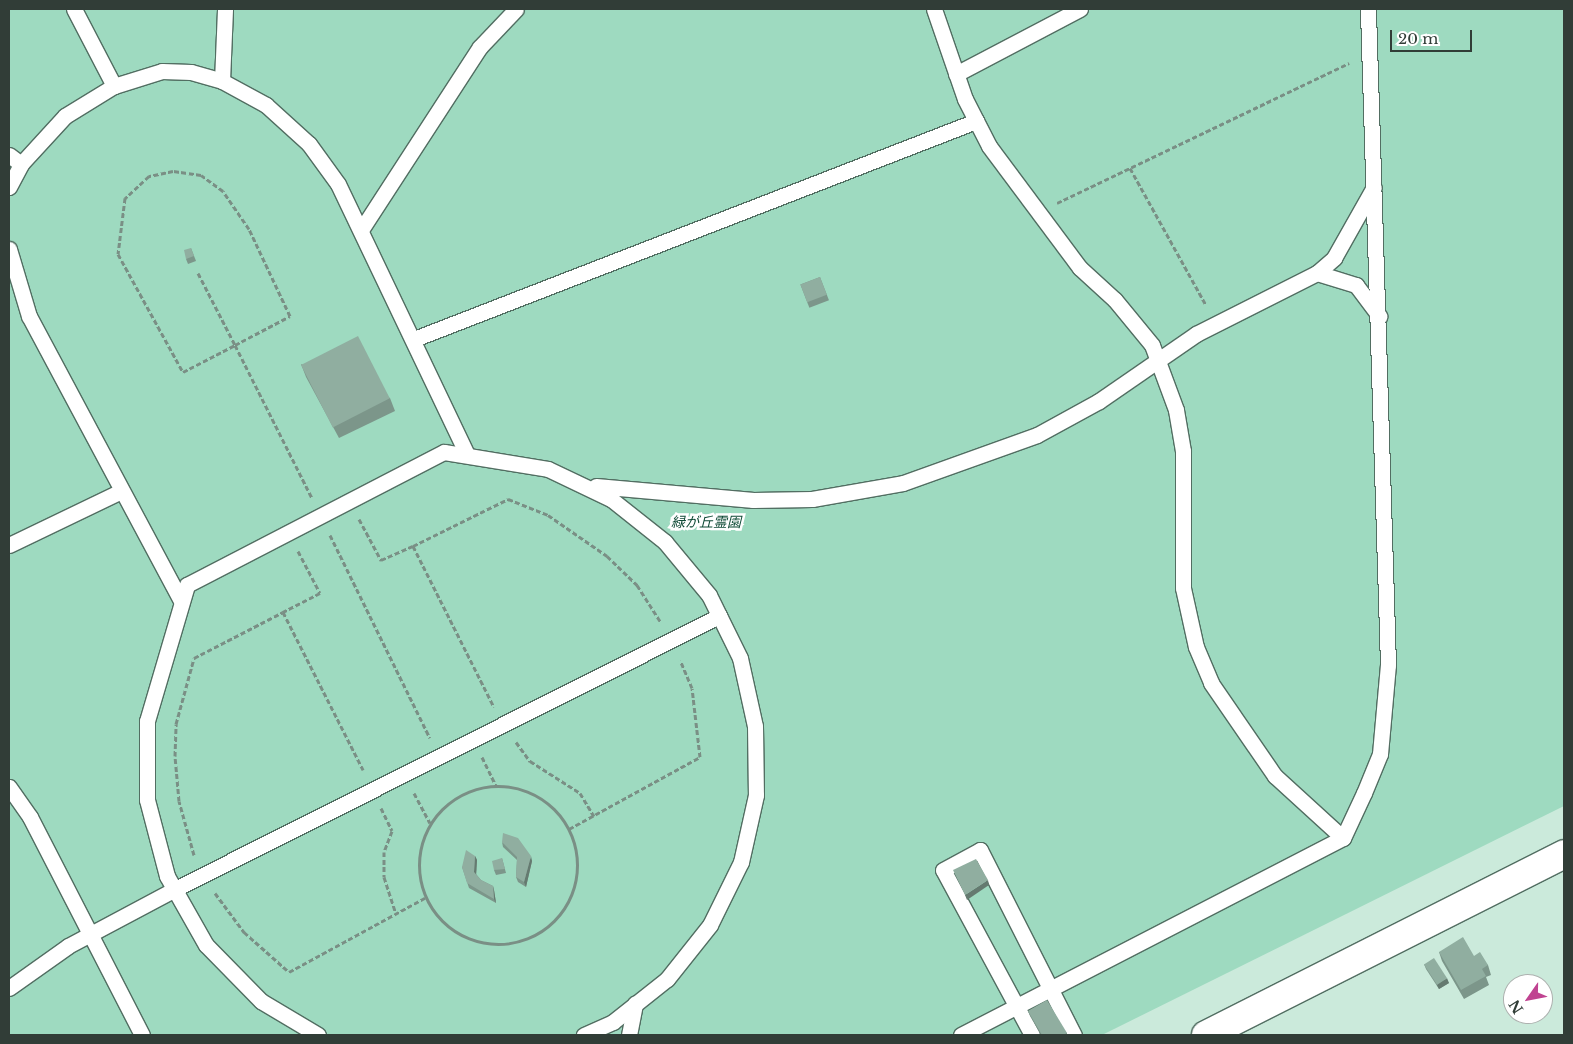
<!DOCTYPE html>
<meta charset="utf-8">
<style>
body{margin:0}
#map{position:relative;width:1573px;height:1044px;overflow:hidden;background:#cbeadb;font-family:"Libre Baskerville","Noto Sans JP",serif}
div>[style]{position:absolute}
.green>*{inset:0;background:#9edac0}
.path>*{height:3px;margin-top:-1.5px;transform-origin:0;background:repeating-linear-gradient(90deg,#7a8f85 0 5px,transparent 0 7.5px)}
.path>.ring{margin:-1.5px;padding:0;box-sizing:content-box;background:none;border:3px solid #7a8f85;border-radius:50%}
.roads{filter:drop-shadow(1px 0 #526e62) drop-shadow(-1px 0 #526e62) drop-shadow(0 1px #526e62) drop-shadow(0 -1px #526e62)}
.service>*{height:15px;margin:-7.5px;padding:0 7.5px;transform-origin:7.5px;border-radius:7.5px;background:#fff}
.tertiary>*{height:28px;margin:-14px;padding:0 14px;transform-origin:14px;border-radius:14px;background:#fff}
.wall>*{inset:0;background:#7c968a;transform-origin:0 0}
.shaded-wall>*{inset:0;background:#657a70}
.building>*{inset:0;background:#90aea0;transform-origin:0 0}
span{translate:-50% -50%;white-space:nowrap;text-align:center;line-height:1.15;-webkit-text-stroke:5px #fff;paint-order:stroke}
.park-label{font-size:14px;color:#104b37;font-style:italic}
.frame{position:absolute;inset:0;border:10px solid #313d37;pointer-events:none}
.north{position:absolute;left:1503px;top:974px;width:50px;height:50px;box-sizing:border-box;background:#fff;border:1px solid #adb1af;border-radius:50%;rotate:237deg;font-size:14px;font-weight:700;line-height:20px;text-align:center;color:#313d37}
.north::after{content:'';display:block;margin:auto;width:18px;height:22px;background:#c04391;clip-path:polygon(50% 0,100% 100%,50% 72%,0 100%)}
.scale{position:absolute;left:1390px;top:30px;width:82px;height:22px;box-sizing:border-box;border:2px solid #313d37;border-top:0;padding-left:6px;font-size:15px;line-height:18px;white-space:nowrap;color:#313d37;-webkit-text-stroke:4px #fff;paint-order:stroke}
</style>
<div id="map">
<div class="green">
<div style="clip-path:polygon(9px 9px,1564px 9px,1564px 806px,1102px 1035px,9px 1035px)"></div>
</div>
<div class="path">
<div style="left:1130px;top:168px;width:157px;rotate:61deg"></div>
<div style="left:1057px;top:203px;width:324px;rotate:-25.6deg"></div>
<div style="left:198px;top:273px;width:81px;rotate:62.8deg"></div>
<div style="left:235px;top:345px;width:62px;rotate:-27.8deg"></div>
<div style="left:290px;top:316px;width:96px;rotate:-115.2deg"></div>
<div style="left:249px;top:229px;width:46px;rotate:-124.4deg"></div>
<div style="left:223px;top:191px;width:27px;rotate:-144deg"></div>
<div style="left:201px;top:175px;width:28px;rotate:-172deg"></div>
<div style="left:173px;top:171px;width:25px;rotate:168deg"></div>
<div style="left:149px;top:176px;width:33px;rotate:137deg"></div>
<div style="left:125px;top:198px;width:56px;rotate:97.1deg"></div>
<div style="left:118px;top:254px;width:135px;rotate:61.2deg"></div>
<div style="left:183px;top:372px;width:59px;rotate:-27.4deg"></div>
<div style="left:235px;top:345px;width:171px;rotate:63.3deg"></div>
<div style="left:359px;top:519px;width:47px;rotate:61.8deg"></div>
<div style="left:381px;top:560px;width:35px;rotate:-24deg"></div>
<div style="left:413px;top:546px;width:180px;rotate:63.3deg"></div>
<div style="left:330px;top:535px;width:226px;rotate:63.8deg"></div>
<div style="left:413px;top:546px;width:106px;rotate:-26.3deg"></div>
<div style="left:508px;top:499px;width:43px;rotate:21.8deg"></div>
<div style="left:548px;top:515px;width:72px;rotate:34.8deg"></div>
<div style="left:607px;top:556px;width:42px;rotate:44deg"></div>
<div style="left:637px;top:585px;width:43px;rotate:57.4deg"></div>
<div style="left:298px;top:551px;width:47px;rotate:62.4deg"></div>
<div style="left:320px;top:593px;width:42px;rotate:152.8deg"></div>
<div style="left:283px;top:612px;width:177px;rotate:63.1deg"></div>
<div style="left:516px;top:742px;width:24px;rotate:54deg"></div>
<div style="left:530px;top:761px;width:59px;rotate:32.6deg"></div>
<div style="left:580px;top:793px;width:27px;rotate:59deg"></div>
<div style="left:482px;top:757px;width:32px;rotate:64deg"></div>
<div class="ring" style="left:419px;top:786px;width:155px;height:155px"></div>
<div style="left:414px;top:793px;width:34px;rotate:62deg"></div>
<div style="left:381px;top:808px;width:25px;rotate:64deg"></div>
<div style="left:392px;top:831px;width:22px;rotate:111deg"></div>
<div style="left:384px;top:852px;width:25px;rotate:90deg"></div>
<div style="left:384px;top:877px;width:38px;rotate:72deg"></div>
<div style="left:569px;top:829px;width:149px;rotate:-28.8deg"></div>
<div style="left:700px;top:757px;width:69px;rotate:-96.6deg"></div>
<div style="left:692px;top:688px;width:30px;rotate:-113deg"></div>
<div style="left:194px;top:855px;width:56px;rotate:-105.5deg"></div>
<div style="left:179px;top:801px;width:45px;rotate:-95.1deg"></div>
<div style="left:175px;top:756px;width:32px;rotate:-88deg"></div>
<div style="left:176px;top:724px;width:68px;rotate:-74.7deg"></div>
<div style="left:194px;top:658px;width:100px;rotate:-27.3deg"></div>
<div style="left:215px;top:893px;width:49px;rotate:53.4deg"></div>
<div style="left:244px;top:932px;width:60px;rotate:41.6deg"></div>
<div style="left:289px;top:972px;width:155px;rotate:-28.6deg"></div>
</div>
<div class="roads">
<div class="service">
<div style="left:74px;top:9px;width:87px;rotate:62.5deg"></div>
<div style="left:934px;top:9px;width:95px;rotate:71deg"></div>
<div style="left:965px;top:99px;width:53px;rotate:62.9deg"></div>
<div style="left:989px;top:146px;width:152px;rotate:53.3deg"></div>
<div style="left:1080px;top:268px;width:47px;rotate:42.4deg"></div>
<div style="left:1115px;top:300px;width:58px;rotate:50.6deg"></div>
<div style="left:1152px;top:345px;width:69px;rotate:69.7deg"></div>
<div style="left:1176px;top:410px;width:42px;rotate:80.3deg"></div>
<div style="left:1183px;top:451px;width:137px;rotate:90deg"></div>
<div style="left:1183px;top:588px;width:60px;rotate:77.6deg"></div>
<div style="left:1196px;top:647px;width:39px;rotate:67deg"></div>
<div style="left:1211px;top:683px;width:113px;rotate:55.5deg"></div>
<div style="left:1275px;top:776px;width:92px;rotate:42.4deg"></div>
<div style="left:956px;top:74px;width:140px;rotate:-27.7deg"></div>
<div style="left:222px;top:81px;width:72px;rotate:-87.6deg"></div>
<div style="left:9px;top:155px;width:15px;rotate:37deg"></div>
<div style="left:9px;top:187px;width:26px;rotate:-62deg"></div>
<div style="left:21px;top:164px;width:65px;rotate:-47.5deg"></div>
<div style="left:65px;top:116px;width:57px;rotate:-31.5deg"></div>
<div style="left:114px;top:86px;width:50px;rotate:-17.4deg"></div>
<div style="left:162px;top:71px;width:29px;rotate:2deg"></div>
<div style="left:191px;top:72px;width:32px;rotate:16deg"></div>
<div style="left:222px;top:81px;width:50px;rotate:28.6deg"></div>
<div style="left:266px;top:105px;width:58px;rotate:42.2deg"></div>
<div style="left:309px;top:144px;width:49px;rotate:54.1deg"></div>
<div style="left:338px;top:184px;width:299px;rotate:64.5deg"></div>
<div style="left:361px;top:230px;width:218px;rotate:-57deg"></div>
<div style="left:480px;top:47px;width:52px;rotate:-46.5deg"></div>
<div style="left:9px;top:249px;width:70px;rotate:73.4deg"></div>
<div style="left:29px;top:316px;width:323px;rotate:61.9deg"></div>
<div style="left:1317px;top:273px;width:23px;rotate:-41deg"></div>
<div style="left:1334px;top:258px;width:81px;rotate:-60.6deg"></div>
<div style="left:414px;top:339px;width:603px;rotate:-21.2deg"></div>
<div style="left:596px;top:486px;width:158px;rotate:5.1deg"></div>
<div style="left:753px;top:500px;width:59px;rotate:-1deg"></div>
<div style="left:812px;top:499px;width:92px;rotate:-10deg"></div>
<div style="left:903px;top:483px;width:142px;rotate:-19.7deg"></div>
<div style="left:1037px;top:435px;width:71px;rotate:-28.7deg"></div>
<div style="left:1099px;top:401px;width:118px;rotate:-34.6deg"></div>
<div style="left:1196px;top:334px;width:136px;rotate:-26.8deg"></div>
<div style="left:1317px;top:273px;width:41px;rotate:17.1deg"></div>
<div style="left:1356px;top:285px;width:39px;rotate:53deg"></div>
<div style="left:9px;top:545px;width:124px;rotate:-25.7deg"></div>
<div style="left:9px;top:787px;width:37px;rotate:55deg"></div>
<div style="left:30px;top:817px;width:245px;rotate:62.8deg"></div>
<div style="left:9px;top:988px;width:72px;rotate:-35.4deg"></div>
<div style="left:68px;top:946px;width:121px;rotate:-28deg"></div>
<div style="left:175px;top:889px;width:609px;rotate:-26.65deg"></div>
<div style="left:318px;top:1035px;width:66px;rotate:-149.2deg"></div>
<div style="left:261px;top:1001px;width:78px;rotate:-134.5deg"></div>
<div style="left:206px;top:945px;width:79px;rotate:-119.5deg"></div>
<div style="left:167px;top:876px;width:79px;rotate:-104.7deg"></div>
<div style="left:147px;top:800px;width:79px;rotate:-90deg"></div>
<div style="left:147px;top:721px;width:142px;rotate:-73.6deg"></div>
<div style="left:187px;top:585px;width:289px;rotate:-27.4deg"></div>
<div style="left:444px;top:452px;width:105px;rotate:9.3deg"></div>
<div style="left:548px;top:469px;width:70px;rotate:25.5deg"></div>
<div style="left:611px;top:499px;width:69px;rotate:38.5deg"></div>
<div style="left:665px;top:542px;width:69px;rotate:50.3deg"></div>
<div style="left:709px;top:595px;width:70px;rotate:63.8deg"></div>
<div style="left:740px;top:658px;width:70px;rotate:77.6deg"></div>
<div style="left:755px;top:726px;width:69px;rotate:89.2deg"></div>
<div style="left:756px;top:795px;width:69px;rotate:102.6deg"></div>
<div style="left:741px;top:862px;width:70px;rotate:116.2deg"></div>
<div style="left:710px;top:925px;width:69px;rotate:128.5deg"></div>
<div style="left:667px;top:979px;width:69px;rotate:141.5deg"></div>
<div style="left:613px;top:1022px;width:32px;rotate:156deg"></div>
<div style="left:629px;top:1035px;width:32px;rotate:-79deg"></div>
<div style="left:961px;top:1035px;width:430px;rotate:-27.3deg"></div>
<div style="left:1343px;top:838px;width:50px;rotate:-65deg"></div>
<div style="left:1364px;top:793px;width:42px;rotate:-67.7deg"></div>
<div style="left:1380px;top:754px;width:89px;rotate:-84.9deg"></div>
<div style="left:1388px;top:665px;width:656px;rotate:-91.75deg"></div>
<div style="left:1032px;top:1035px;width:187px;rotate:-118.3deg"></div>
<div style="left:943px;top:870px;width:42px;rotate:-28.4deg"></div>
<div style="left:980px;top:850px;width:208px;rotate:63.1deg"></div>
</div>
<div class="tertiary">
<div style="left:1206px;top:1035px;width:401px;rotate:-26.8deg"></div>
</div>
</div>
<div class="wall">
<div style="clip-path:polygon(191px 248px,196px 261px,188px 264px,186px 259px)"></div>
<div style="left:820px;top:277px;width:25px;height:21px;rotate:69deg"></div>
<div style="clip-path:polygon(301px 364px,390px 398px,395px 411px,339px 438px,306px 377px)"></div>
<div style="clip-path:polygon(502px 842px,532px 861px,526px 887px,518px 882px,516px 877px,517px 860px,503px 847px)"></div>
<div style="clip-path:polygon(475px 856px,477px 860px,476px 874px,481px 880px,493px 886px,494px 890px,496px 903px,469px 888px,462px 867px)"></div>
<div style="clip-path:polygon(502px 858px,506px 873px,496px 875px,494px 870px)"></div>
<div style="clip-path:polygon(1439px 952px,1474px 956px,1488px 965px,1491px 975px,1486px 977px,1489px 985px,1464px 999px,1442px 961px)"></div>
<div style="clip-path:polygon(1424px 964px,1449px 983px,1439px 989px,1426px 969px)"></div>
<div style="clip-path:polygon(1028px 1011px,1067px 1033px,1067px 1035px,1041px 1035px,1030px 1016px)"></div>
</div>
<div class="shaded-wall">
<div style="clip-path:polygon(475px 856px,477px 860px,476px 877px,474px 872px)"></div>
<div style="clip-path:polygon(531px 856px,532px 861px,526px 887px,524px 882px)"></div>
<div style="clip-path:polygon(988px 880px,989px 885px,967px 900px,965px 895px)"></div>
<div style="clip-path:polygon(493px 886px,494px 890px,496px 903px,494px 899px)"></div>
<div style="clip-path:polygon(1447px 978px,1449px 983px,1439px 989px,1437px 985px)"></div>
</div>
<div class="building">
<div style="clip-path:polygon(191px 248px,194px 256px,186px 259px,184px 250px)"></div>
<div style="left:820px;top:277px;width:19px;height:21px;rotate:69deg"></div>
<div style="left:358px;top:336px;width:70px;height:64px;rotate:63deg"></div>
<div style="clip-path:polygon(503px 833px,518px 838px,531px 856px,524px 882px,516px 877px,517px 857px,502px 842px)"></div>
<div style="clip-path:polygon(466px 850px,475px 856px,474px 872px,481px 880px,493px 886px,494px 899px,467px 883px,462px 867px)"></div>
<div style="clip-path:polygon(502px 858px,505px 869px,494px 870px,492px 861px)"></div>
<div style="clip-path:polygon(976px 859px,988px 880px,965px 895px,953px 870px)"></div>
<div style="clip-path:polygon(1463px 937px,1474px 956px,1480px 952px,1488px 965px,1482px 969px,1486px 976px,1461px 990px,1439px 952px)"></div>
<div style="left:1434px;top:958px;width:24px;height:12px;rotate:57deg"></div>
<div style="clip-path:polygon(1047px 1000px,1067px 1033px,1063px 1035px,1042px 1035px,1028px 1011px)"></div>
</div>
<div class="park-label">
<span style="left:706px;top:522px">緑が丘霊園</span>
</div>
<div class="frame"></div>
<div class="north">N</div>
<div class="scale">20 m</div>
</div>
